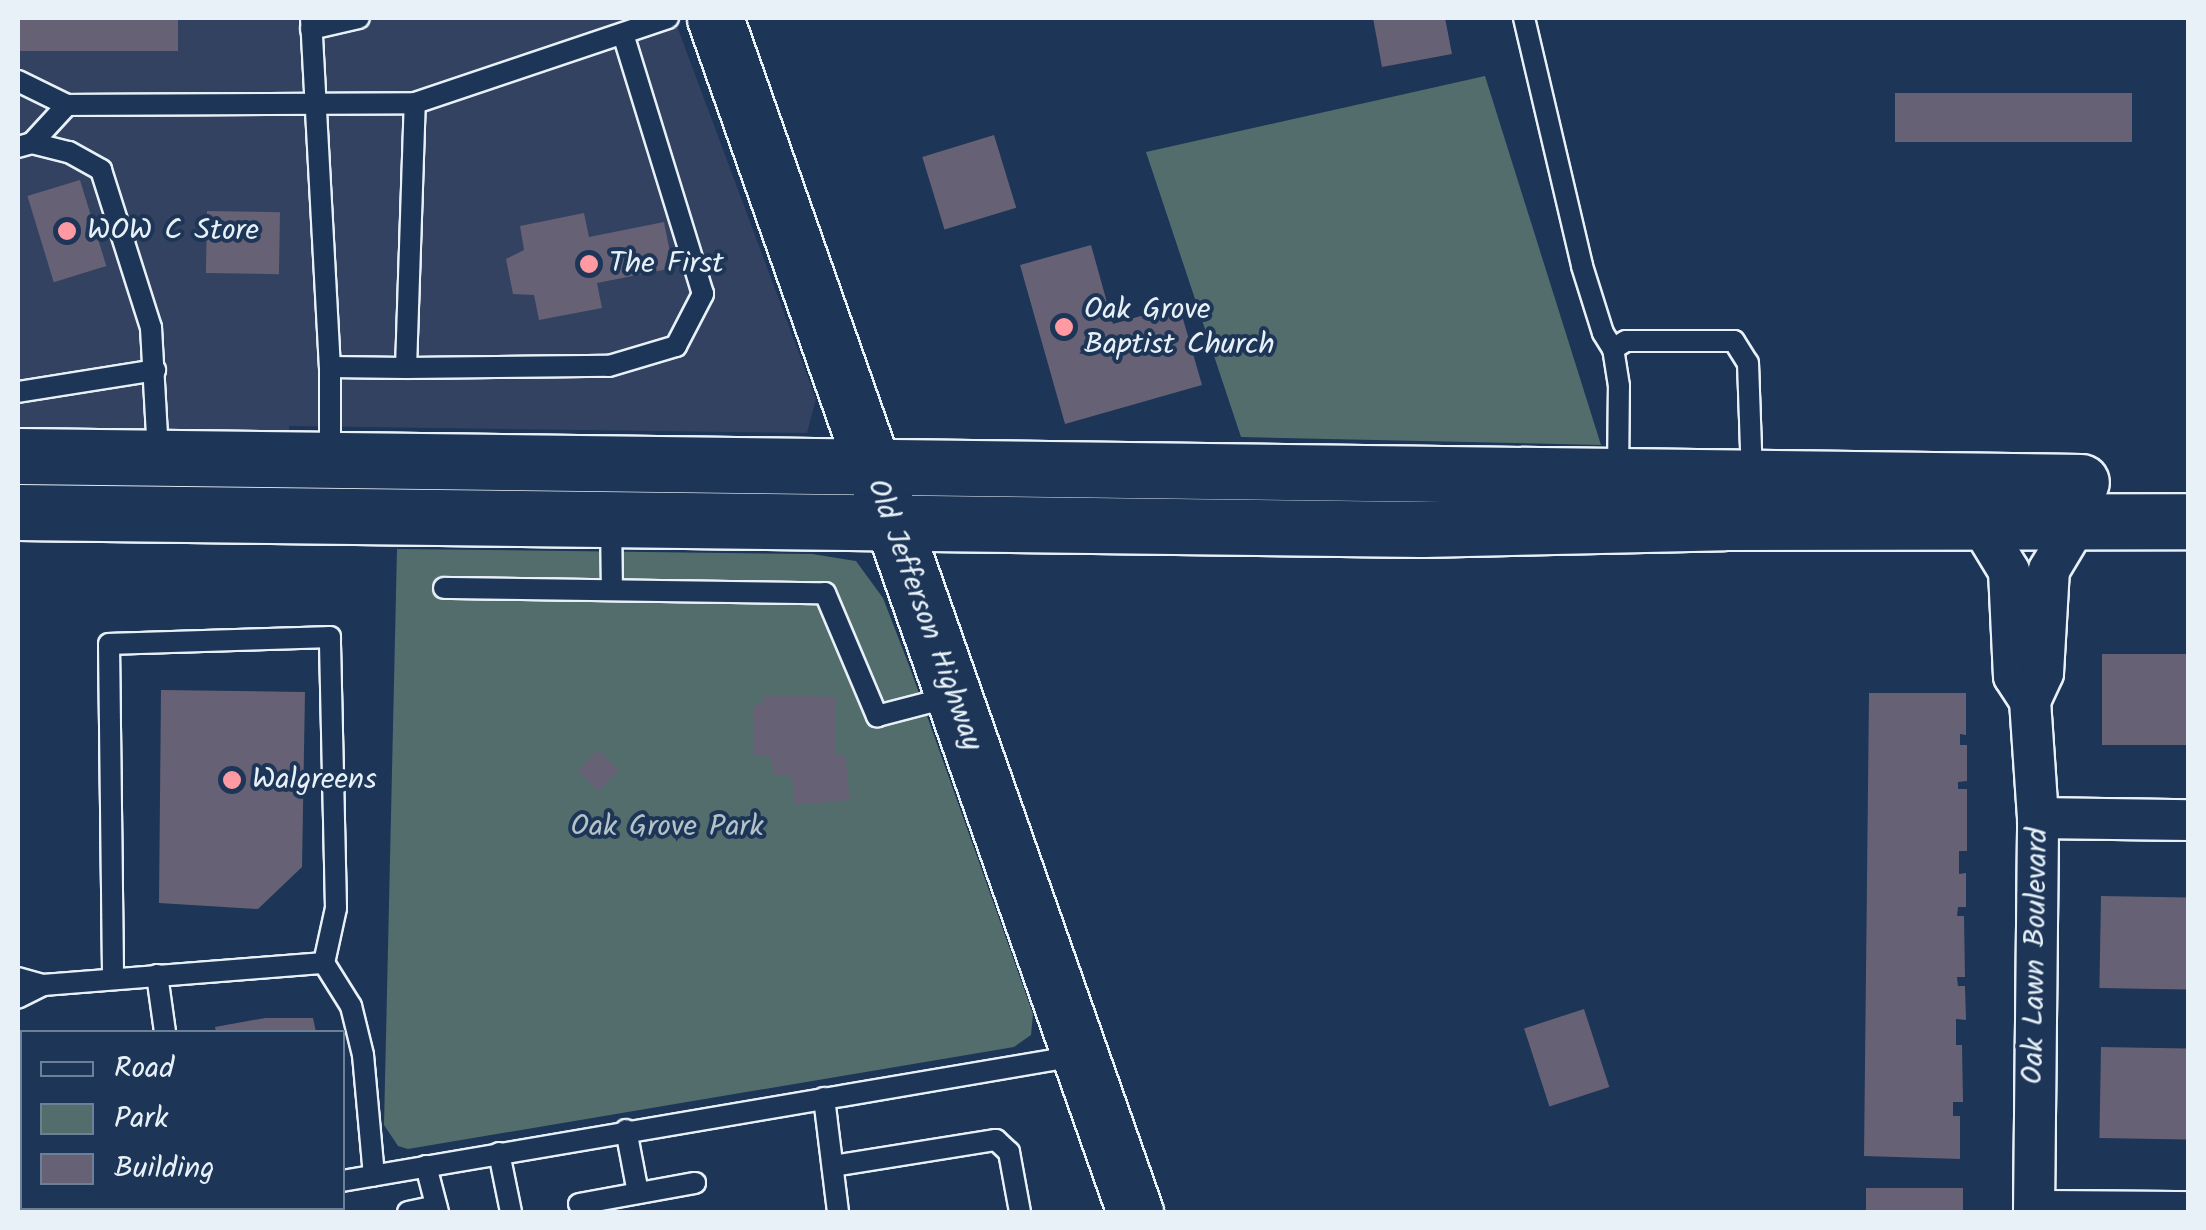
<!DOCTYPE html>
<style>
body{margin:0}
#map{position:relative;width:2206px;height:1230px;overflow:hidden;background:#1d3557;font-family:Kalam,sans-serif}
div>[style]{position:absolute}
.built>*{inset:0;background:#334260}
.green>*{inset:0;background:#526d6b}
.building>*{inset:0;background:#666175;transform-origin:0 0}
.roads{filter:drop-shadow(2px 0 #e8f1f8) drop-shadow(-2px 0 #e8f1f8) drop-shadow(0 2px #e8f1f8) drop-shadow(0 -2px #e8f1f8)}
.lane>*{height:20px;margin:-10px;padding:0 10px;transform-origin:10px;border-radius:10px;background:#1d3557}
.street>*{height:40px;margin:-20px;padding:0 20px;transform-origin:20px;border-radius:20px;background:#1d3557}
.primary>*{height:55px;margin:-27.5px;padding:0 27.5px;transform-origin:27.5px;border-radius:27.5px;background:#1d3557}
.dots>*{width:28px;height:28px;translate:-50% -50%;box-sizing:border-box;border:5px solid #1d3557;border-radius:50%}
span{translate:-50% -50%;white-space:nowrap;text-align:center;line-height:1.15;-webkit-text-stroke:8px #1d3557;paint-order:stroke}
.poi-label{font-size:30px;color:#e8f1f8}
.left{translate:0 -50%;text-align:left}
.street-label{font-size:30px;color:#e8f1f8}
.park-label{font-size:30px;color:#b4c3c7}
.frame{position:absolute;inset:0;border:20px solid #e8f1f8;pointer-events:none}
.legend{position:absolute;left:20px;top:1030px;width:325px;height:180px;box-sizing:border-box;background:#1d3557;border:2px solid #6e8097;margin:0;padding:12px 18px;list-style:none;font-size:30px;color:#e8f1f8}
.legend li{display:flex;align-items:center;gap:20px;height:50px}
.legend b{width:50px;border:2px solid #6e8097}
</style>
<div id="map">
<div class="built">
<div style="clip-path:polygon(18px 18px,674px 18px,816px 399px,807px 433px,289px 426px,289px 436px,18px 433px)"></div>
</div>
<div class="green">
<div style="clip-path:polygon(1485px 76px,1601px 445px,1241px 437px,1146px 152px)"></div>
<div style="clip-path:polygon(397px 549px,812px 554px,856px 561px,883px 598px,910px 668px,1033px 1014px,1031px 1035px,1014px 1047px,408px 1149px,398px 1146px,384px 1125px)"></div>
</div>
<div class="building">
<div style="left:18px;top:18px;width:160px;height:33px"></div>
<div style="clip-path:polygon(1373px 18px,1445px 18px,1452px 54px,1382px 67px)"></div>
<div style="left:1895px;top:93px;width:237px;height:49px"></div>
<div style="left:994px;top:135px;width:76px;height:75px;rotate:73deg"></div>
<div style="left:80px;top:180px;width:90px;height:55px;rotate:73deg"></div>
<div style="left:207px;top:211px;width:73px;height:62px;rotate:1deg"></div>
<div style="clip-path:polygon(584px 213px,589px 237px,664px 222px,673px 268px,597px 283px,602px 308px,539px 320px,534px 295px,513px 294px,506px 259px,524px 250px,520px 226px)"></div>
<div style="clip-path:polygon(1091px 245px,1113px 324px,1179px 305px,1202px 385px,1065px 424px,1020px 265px)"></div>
<div style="left:2102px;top:654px;width:86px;height:91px"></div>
<div style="clip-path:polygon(161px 690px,305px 692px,302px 867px,258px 909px,159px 903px)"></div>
<div style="clip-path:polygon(1869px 693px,1966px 693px,1966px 735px,1960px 734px,1960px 745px,1967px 745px,1967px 781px,1958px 782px,1958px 789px,1967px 789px,1967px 851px,1959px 851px,1959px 874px,1966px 873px,1966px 907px,1958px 907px,1957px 916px,1964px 916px,1965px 977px,1957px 977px,1958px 986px,1965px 986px,1966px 1020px,1956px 1019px,1956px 1045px,1962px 1045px,1963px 1102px,1953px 1102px,1953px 1116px,1960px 1116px,1960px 1159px,1864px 1156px)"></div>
<div style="clip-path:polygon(763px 695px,836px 697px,835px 756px,845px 756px,850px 800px,794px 805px,792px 775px,774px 776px,770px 756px,754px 755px,754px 705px,763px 704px)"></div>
<div style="left:598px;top:750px;width:29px;height:29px;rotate:44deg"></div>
<div style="left:2101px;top:896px;width:87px;height:92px;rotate:1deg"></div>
<div style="left:1584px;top:1009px;width:82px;height:63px;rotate:72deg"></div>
<div style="clip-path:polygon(265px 1018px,313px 1018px,316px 1032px,216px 1032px,215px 1027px)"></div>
<div style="left:2101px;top:1047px;width:87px;height:91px;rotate:1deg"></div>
<div style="left:1866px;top:1188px;width:97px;height:24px"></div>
</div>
<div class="roads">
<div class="lane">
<div style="left:311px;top:18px;width:350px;rotate:86.9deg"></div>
<div style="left:330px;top:367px;width:90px;rotate:90deg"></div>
<div style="left:1524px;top:18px;width:255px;rotate:76.8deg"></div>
<div style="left:1582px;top:266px;width:70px;rotate:72.6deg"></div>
<div style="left:1603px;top:333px;width:19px;rotate:58deg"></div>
<div style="left:311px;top:29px;width:49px;rotate:-12.9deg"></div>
<div style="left:18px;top:81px;width:55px;rotate:26.1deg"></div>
<div style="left:32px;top:143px;width:38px;rotate:14deg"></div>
<div style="left:69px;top:152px;width:37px;rotate:29deg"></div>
<div style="left:101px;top:170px;width:166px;rotate:72.4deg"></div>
<div style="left:151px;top:328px;width:127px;rotate:86.8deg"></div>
<div style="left:18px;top:147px;width:15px;rotate:-16deg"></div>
<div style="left:32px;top:143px;width:52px;rotate:-47.4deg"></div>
<div style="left:67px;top:105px;width:348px;rotate:-0.3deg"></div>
<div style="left:330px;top:367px;width:76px;rotate:0.8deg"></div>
<div style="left:406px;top:368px;width:265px;rotate:-88.1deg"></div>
<div style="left:415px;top:103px;width:267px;rotate:-18.6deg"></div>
<div style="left:406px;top:368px;width:203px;rotate:-0.6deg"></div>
<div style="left:609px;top:366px;width:70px;rotate:-16.6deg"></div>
<div style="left:676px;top:346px;width:59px;rotate:-62.6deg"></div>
<div style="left:703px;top:294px;width:272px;rotate:-107.1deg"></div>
<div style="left:18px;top:392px;width:139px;rotate:-9.1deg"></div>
<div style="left:1618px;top:476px;width:90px;rotate:-89.4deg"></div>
<div style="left:1619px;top:386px;width:37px;rotate:-99deg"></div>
<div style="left:1613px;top:349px;width:15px;rotate:-32deg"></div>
<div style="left:1626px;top:341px;width:108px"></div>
<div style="left:1734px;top:341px;width:26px;rotate:58deg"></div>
<div style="left:1748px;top:363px;width:114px;rotate:88deg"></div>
<div style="left:611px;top:521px;width:68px;rotate:89.2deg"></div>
<div style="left:444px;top:588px;width:381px;rotate:0.8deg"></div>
<div style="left:825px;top:593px;width:134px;rotate:67.1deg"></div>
<div style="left:877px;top:716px;width:80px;rotate:-14.6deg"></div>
<div style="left:324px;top:963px;width:51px;rotate:57.9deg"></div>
<div style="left:351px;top:1006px;width:50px;rotate:76.2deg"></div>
<div style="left:363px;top:1055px;width:121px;rotate:84.8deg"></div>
<div style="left:157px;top:975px;width:58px;rotate:82deg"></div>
<div style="left:18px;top:978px;width:26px;rotate:16deg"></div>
<div style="left:43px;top:985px;width:28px;rotate:153deg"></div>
<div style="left:43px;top:985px;width:282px;rotate:-4.5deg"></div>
<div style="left:324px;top:963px;width:56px;rotate:-77.7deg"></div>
<div style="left:336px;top:908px;width:271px;rotate:-91.3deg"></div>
<div style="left:330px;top:637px;width:221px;rotate:178.2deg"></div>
<div style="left:109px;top:644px;width:335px;rotate:89.3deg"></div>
<div style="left:824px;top:1098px;width:115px;rotate:83deg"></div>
<div style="left:626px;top:1130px;width:64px;rotate:79.2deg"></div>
<div style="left:499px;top:1153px;width:60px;rotate:78.5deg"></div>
<div style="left:426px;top:1166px;width:48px;rotate:75.4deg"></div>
<div style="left:833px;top:1166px;width:165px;rotate:-9.1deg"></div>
<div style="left:996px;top:1140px;width:18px;rotate:43deg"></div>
<div style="left:1009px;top:1152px;width:61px;rotate:79.6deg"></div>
<div style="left:342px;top:1181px;width:745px;rotate:-9.66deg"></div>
<div style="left:579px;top:1204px;width:118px;rotate:-10.3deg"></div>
<div style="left:18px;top:1206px;width:20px;rotate:18deg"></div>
<div style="left:58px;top:1212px;width:133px;rotate:-1.7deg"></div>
<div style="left:408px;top:1212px;width:29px;rotate:-12deg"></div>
</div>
<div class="street">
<div style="left:1978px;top:520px;width:60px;rotate:58.7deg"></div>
<div style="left:2009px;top:571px;width:105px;rotate:87.3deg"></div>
<div style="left:2014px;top:676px;width:30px;rotate:57deg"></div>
<div style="left:2038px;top:818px;width:150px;rotate:0.8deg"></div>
<div style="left:2034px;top:1211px;width:154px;rotate:0.4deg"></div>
<div style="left:2034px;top:1212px;width:394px;rotate:-89.4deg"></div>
<div style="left:2038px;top:818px;width:117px;rotate:-93.9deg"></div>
<div style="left:2030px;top:701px;width:31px;rotate:-65deg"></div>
<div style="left:2043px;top:673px;width:103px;rotate:-86.7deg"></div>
<div style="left:2049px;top:570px;width:58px;rotate:-59deg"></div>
</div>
<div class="primary">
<div style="left:715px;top:18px;width:1266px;rotate:70.62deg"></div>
<div style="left:18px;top:456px;width:2063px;rotate:0.72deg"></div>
<div style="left:18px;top:512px;width:1404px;rotate:0.69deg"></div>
<div style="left:1422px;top:529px;width:302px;rotate:-1.3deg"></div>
<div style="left:1724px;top:522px;width:464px;rotate:-0.1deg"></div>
</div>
</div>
<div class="dots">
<div style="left:67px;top:231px;background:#ff9aa2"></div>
<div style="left:589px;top:264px;background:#ff9aa2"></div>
<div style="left:1064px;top:327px;background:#ff9aa2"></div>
<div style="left:232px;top:780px;background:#ff9aa2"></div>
</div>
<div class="poi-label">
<span class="left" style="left:87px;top:231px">WOW C Store</span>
<span class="left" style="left:609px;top:264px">The First</span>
<span class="left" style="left:1084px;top:327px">Oak Grove<br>Baptist Church</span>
<span class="left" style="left:252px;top:780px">Walgreens</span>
</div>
<div class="street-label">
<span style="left:924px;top:615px;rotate:70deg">Old Jefferson Highway</span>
<span style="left:2036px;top:956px;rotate:-89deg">Oak Lawn Boulevard</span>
</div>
<div class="park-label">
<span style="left:667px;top:827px">Oak Grove Park</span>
</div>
<div class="frame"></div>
<ul class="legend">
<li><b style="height:12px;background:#1d3557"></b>Road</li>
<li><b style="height:28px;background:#526d6b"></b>Park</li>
<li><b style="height:28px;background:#666175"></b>Building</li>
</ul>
</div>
